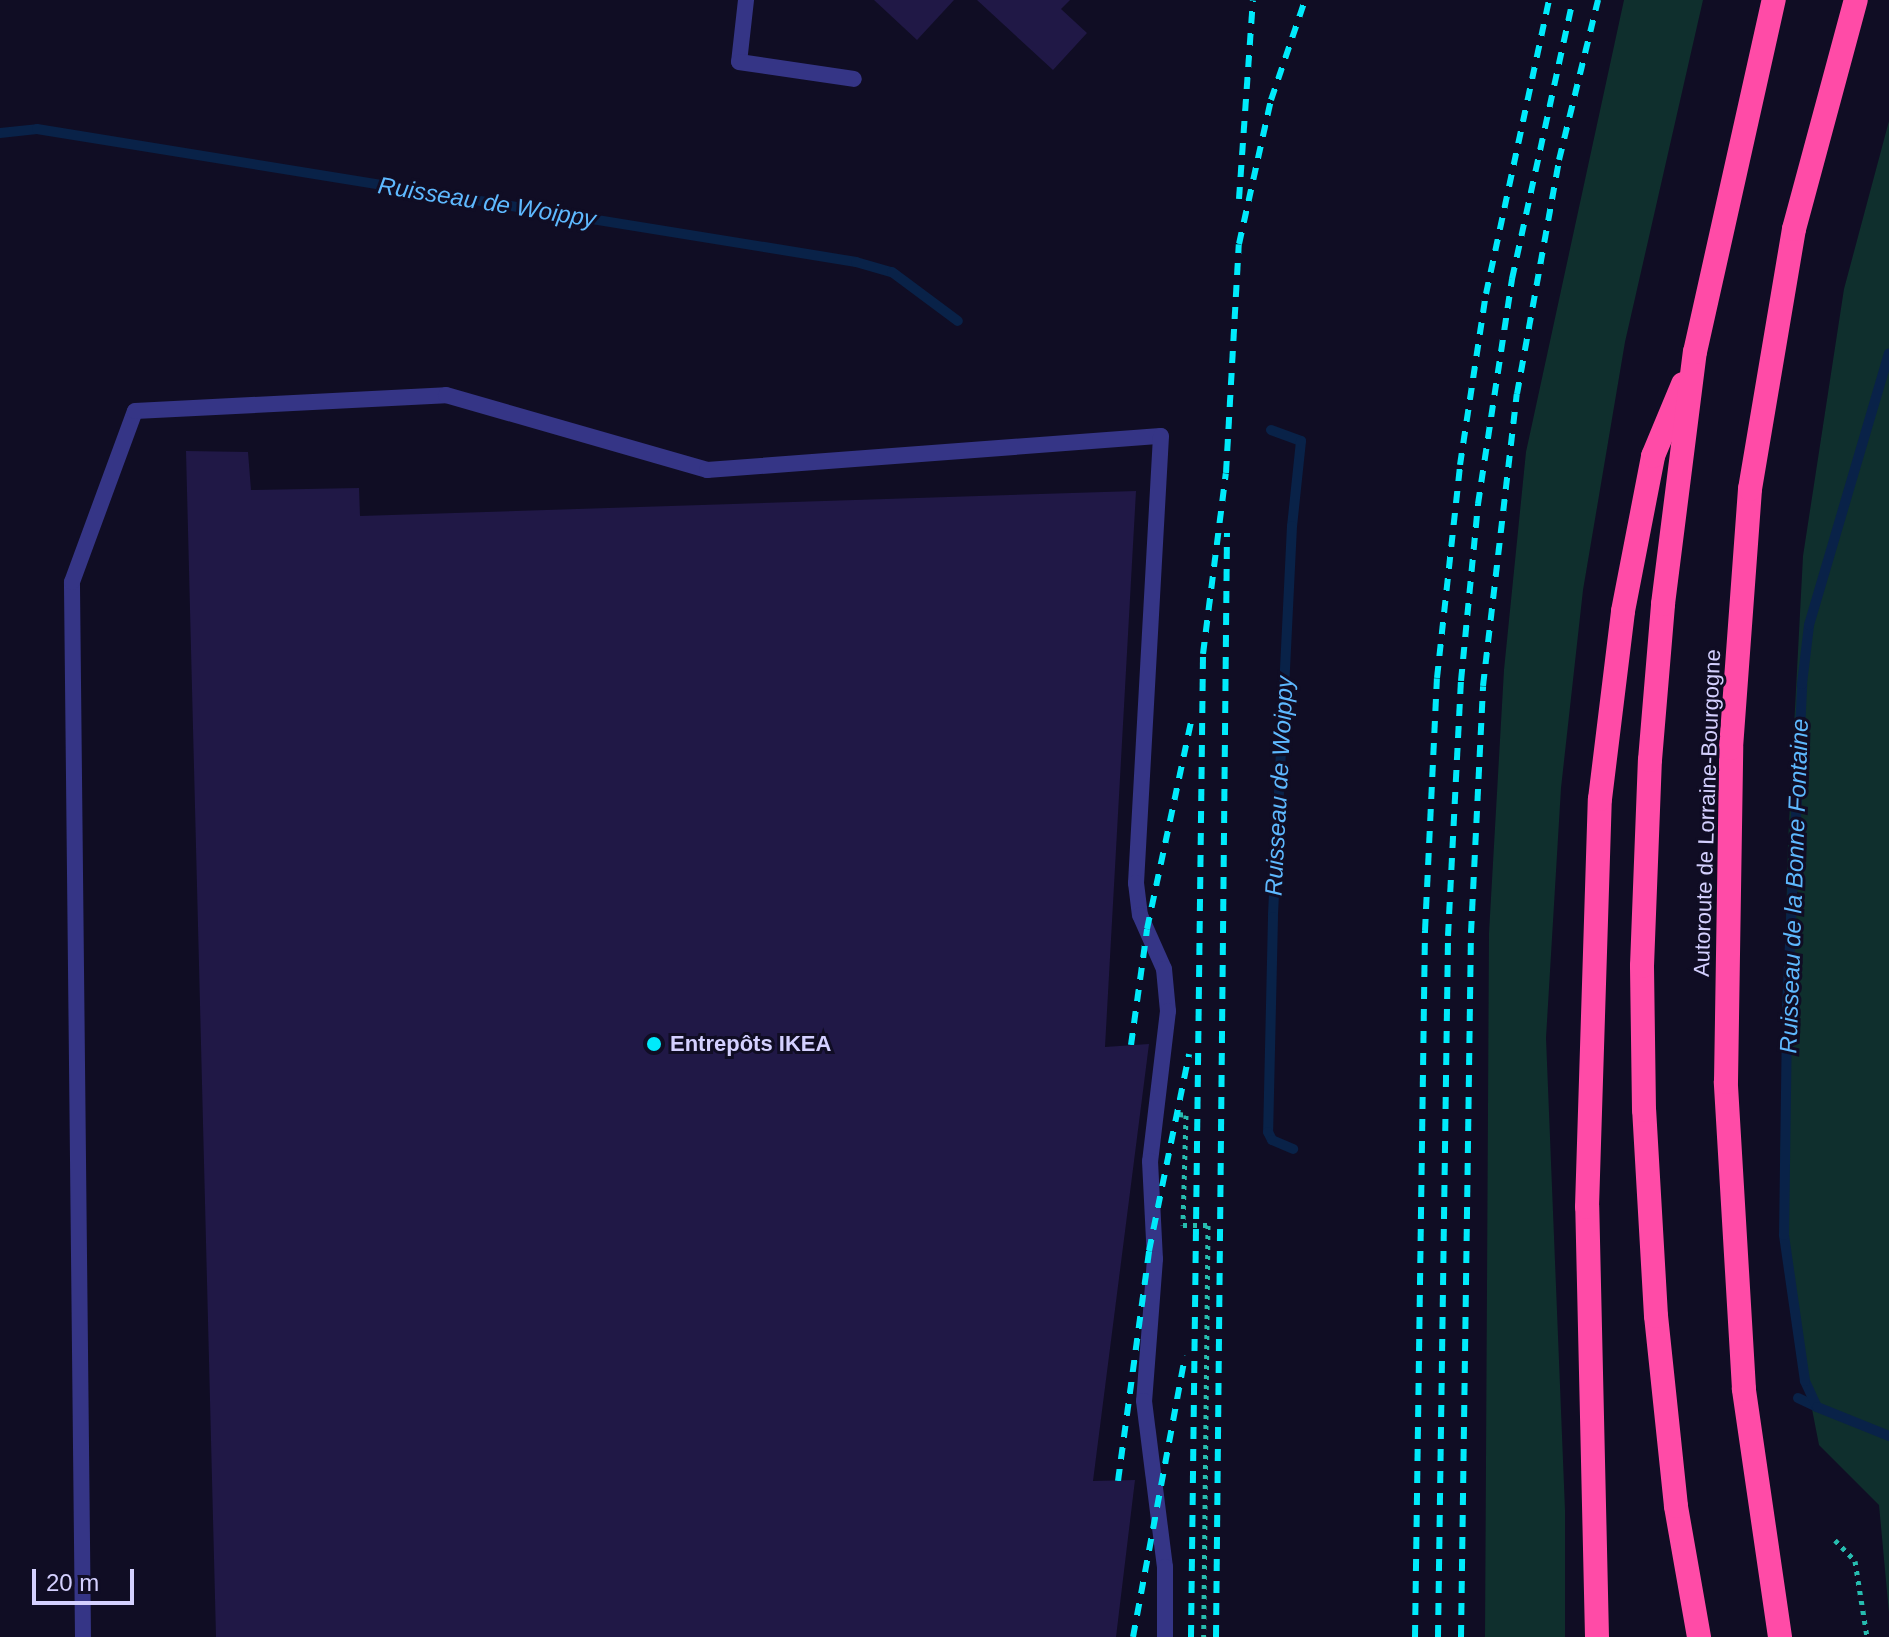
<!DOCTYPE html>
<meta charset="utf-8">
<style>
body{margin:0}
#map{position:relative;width:1889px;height:1637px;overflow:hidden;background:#100d24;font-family:Arial,sans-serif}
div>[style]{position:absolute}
.green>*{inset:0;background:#0f2f2d}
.stream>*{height:10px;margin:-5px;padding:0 5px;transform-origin:5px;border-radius:5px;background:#092248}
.building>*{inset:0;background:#201846}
.path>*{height:5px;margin-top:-2.5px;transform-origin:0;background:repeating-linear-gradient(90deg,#27bcaf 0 4px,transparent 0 10px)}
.lane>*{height:16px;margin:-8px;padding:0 8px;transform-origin:8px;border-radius:8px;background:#353586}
.highway>*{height:24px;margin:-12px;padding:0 12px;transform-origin:12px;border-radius:12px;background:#ff4ba7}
.rail>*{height:6px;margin-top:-3px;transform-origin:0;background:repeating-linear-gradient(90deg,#00eafb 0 12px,transparent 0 22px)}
.dots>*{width:22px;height:22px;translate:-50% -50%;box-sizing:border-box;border:4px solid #100d24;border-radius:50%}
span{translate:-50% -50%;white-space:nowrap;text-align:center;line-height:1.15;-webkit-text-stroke:6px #100d24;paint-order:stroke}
.street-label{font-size:22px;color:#d4d0ff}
.poi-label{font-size:22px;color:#d4d0ff;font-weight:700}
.left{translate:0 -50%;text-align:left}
.water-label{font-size:24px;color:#5eb9ff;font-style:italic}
.scale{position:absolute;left:32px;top:1569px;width:102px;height:36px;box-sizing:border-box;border:4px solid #d4d0ff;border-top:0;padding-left:10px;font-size:24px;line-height:28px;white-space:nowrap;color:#d4d0ff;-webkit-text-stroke:6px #100d24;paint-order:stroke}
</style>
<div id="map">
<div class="green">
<div style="clip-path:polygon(1624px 0,1703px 0,1625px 342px,1583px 590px,1561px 788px,1546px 1038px,1565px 1510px,1565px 1637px,1485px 1637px,1489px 933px,1504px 670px,1526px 452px)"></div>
<div style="clip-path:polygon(1889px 121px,1889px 1613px,1879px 1505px,1819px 1445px,1789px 1291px,1780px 1175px,1788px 842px,1803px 556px,1844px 289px)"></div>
</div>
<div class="stream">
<div style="left:0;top:133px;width:37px;rotate:-6deg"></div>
<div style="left:37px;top:129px;width:830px;rotate:9.22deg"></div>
<div style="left:856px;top:262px;width:37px;rotate:16deg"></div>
<div style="left:892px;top:272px;width:82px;rotate:36.6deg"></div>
<div style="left:1271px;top:430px;width:32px;rotate:20deg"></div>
<div style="left:1301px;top:441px;width:85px;rotate:96deg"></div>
<div style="left:1292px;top:526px;width:391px;rotate:92.8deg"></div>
<div style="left:1273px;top:917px;width:215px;rotate:91.3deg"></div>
<div style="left:1268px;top:1132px;width:9px;rotate:63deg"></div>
<div style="left:1272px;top:1140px;width:23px;rotate:23deg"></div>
<div style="left:1798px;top:1398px;width:21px;rotate:25deg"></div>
<div style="left:1817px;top:1407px;width:29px;rotate:-115deg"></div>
<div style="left:1805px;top:1381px;width:148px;rotate:-98.2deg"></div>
<div style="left:1784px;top:1235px;width:228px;rotate:-89.2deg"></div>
<div style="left:1787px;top:1007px;width:323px;rotate:-87.3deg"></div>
<div style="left:1802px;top:684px;width:59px;rotate:-83.2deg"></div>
<div style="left:1809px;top:625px;width:283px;rotate:-73.6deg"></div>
<div style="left:1817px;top:1407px;width:78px;rotate:21.9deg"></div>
</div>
<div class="building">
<div style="clip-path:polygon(874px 0,954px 0,917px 40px)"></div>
<div style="clip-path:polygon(977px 0,1070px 0,1061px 9px,1087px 33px,1053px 70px)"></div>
<div style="clip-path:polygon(186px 451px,248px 452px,251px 490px,359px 488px,360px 516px,1136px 491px,1105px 1047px,1149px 1044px,1093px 1481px,1135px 1480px,1116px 1637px,216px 1637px)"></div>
</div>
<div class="path">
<div style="left:1179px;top:1114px;width:7px;rotate:8deg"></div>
<div style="left:1186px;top:1115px;width:110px;rotate:91.6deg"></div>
<div style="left:1183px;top:1225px;width:25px"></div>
<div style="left:1208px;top:1225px;width:412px;rotate:90.6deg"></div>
<div style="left:1835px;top:1540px;width:29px;rotate:46deg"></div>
<div style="left:1855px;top:1561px;width:77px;rotate:81deg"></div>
</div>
<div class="lane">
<div style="left:746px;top:0;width:62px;rotate:96.4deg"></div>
<div style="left:739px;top:62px;width:116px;rotate:8.4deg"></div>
<div style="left:83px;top:1637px;width:1055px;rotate:-90.6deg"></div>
<div style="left:72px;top:582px;width:182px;rotate:-69.8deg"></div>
<div style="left:135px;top:411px;width:311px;rotate:-2.9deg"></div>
<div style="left:446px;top:395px;width:272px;rotate:16deg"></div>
<div style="left:707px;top:470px;width:455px;rotate:-4.3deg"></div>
<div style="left:1161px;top:436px;width:448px;rotate:93.2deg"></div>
<div style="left:1136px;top:883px;width:32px;rotate:83deg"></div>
<div style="left:1140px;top:915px;width:59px;rotate:66deg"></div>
<div style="left:1164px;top:969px;width:42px;rotate:84.6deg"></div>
<div style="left:1168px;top:1011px;width:151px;rotate:96.8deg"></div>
<div style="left:1150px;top:1161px;width:98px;rotate:87.1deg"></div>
<div style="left:1155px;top:1259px;width:142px;rotate:94.4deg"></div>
<div style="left:1144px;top:1401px;width:167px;rotate:82.8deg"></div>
<div style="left:1165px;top:1567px;width:70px;rotate:90deg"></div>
</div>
<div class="highway">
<div style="left:1597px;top:1637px;width:430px;rotate:-91.3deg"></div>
<div style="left:1587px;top:1207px;width:408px;rotate:-88.2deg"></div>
<div style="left:1600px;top:799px;width:189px;rotate:-83deg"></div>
<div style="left:1623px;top:611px;width:158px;rotate:-79deg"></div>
<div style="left:1653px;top:456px;width:78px;rotate:-67.4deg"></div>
<div style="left:1699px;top:1637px;width:133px;rotate:-100deg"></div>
<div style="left:1676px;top:1506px;width:191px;rotate:-96deg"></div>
<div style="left:1656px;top:1316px;width:206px;rotate:-93.3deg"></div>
<div style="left:1644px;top:1110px;width:144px;rotate:-90.8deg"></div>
<div style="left:1642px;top:966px;width:206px;rotate:-87.8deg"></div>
<div style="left:1650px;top:760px;width:157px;rotate:-85.2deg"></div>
<div style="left:1663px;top:604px;width:254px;rotate:-82.8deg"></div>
<div style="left:1695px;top:352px;width:361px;rotate:-77.4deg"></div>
<div style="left:1780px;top:1637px;width:251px;rotate:-98.3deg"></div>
<div style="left:1744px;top:1389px;width:308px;rotate:-93.4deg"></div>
<div style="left:1726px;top:1082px;width:334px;rotate:-89.1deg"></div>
<div style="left:1731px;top:748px;width:260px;rotate:-85.8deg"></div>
<div style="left:1750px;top:489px;width:264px;rotate:-80.4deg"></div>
<div style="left:1794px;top:229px;width:237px;rotate:-74.9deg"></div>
</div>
<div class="rail">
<div style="left:1239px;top:199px;width:199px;rotate:-86deg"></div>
<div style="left:1131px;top:1045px;width:117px;rotate:-82.1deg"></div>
<div style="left:1147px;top:929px;width:217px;rotate:-78deg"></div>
<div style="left:1118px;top:1481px;width:232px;rotate:-82.3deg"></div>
<div style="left:1149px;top:1251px;width:201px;rotate:-78.5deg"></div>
<div style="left:1133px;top:1637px;width:286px;rotate:-79.5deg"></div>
<div style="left:1191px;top:1637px;width:983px;rotate:-89.3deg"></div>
<div style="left:1203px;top:654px;width:182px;rotate:-82.8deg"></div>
<div style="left:1226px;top:473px;width:229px;rotate:-86.8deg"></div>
<div style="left:1239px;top:244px;width:148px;rotate:-77.5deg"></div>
<div style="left:1271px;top:100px;width:106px;rotate:-71.2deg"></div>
<div style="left:1216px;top:1637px;width:1104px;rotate:-89.43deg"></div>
<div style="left:1415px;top:1637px;width:706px;rotate:-89.19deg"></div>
<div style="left:1425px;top:931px;width:253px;rotate:-87.3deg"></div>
<div style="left:1437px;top:678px;width:214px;rotate:-83.8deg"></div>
<div style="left:1460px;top:465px;width:173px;rotate:-81.4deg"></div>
<div style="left:1486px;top:294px;width:301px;rotate:-77.9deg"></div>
<div style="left:1438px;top:1637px;width:701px;rotate:-89.18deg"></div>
<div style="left:1448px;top:936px;width:255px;rotate:-87.1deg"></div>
<div style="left:1461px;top:681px;width:178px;rotate:-84.5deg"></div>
<div style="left:1478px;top:504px;width:228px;rotate:-81.4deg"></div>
<div style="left:1512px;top:279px;width:286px;rotate:-77.7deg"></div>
<div style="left:1461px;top:1637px;width:704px;rotate:-89.19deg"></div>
<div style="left:1471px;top:933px;width:247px;rotate:-87.2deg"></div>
<div style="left:1483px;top:686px;width:294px;rotate:-83.4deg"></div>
<div style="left:1517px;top:394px;width:238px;rotate:-79.8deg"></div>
<div style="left:1559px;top:160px;width:165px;rotate:-76.3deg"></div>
</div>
<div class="dots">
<div style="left:654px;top:1044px;background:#00eafb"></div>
</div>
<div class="street-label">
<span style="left:1707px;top:813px;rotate:-88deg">Autoroute de Lorraine-Bourgogne</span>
</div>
<div class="poi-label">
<span class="left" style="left:670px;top:1044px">Entrepôts IKEA</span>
</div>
<div class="water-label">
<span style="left:487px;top:202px;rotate:9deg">Ruisseau de Woippy</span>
<span style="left:1279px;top:786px;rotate:-87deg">Ruisseau de Woippy</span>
<span style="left:1794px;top:886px;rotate:-88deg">Ruisseau de la Bonne Fontaine</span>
</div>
<div class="scale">20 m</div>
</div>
